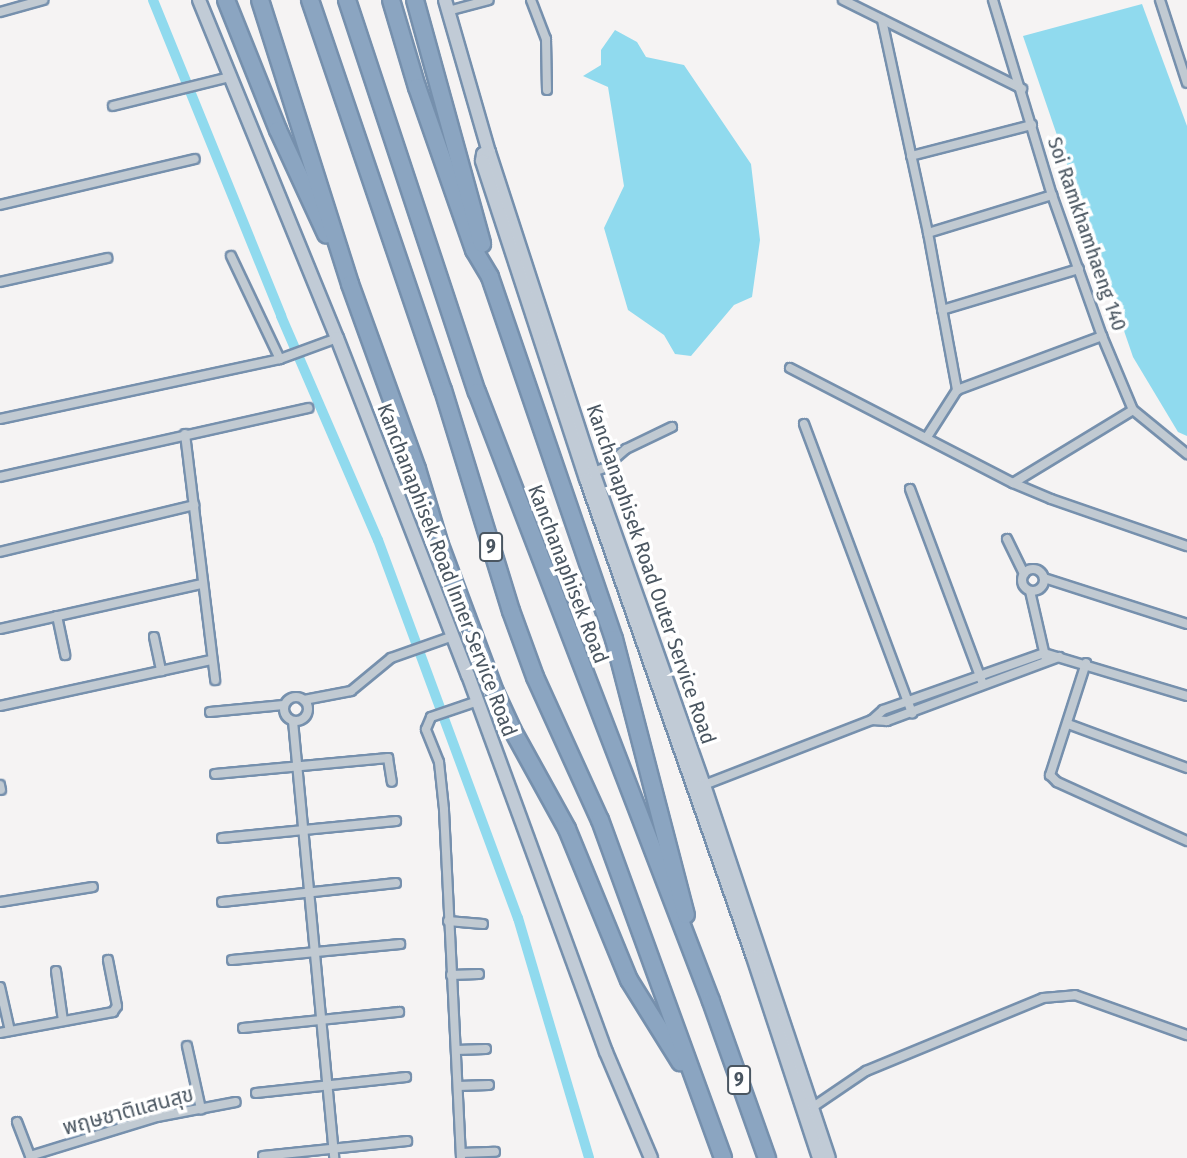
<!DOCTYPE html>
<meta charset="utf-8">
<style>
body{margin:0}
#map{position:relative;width:1187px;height:1158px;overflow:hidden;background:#f5f3f3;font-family:"Fira Sans Condensed","Noto Sans Thai",sans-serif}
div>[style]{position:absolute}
.water>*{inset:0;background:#90daee}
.canal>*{height:10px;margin:-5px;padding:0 5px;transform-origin:5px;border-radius:5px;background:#90daee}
.roads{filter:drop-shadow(2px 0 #7690ad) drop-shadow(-2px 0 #7690ad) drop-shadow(0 2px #7690ad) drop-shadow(0 -2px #7690ad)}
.minor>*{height:8px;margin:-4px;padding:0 4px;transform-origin:4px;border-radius:4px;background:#c1cad2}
.minor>.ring{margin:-4px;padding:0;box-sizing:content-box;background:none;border:8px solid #c1cad2;border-radius:50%}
.secondary>*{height:12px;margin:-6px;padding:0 6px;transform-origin:6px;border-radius:6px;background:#c1cbd6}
.motorway>*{height:16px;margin:-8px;padding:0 8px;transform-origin:8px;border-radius:8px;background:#8ba5c1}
span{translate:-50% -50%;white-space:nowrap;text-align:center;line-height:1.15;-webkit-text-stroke:7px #fff;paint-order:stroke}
.shield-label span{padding:2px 5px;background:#fff;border:2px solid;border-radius:5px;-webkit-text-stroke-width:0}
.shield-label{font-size:19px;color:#4a5661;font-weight:700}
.street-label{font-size:21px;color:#4a5661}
</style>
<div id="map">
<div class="water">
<div style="clip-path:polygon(1142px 4px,1187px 126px,1187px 436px,1178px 432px,1133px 357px,1023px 36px)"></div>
<div style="clip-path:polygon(615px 30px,637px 42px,646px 57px,684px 65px,751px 164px,760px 240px,752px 297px,734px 305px,691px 356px,675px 354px,664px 335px,628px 310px,604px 228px,624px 186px,608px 87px,583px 76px,601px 65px,601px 50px)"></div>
</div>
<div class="canal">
<div style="left:153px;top:0;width:341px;rotate:67.9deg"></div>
<div style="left:281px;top:316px;width:244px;rotate:66.6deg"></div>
<div style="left:378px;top:540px;width:403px;rotate:69.7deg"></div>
<div style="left:518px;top:918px;width:250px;rotate:73.5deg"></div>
</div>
<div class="roads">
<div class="minor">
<div style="left:531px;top:0;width:42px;rotate:69deg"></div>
<div style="left:546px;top:39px;width:51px;rotate:88.9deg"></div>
<div style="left:843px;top:0;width:200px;rotate:26.4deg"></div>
<div style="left:993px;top:0;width:204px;rotate:73.2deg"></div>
<div style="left:1052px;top:195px;width:150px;rotate:70.5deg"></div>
<div style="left:1102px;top:336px;width:80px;rotate:67.3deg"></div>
<div style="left:1133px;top:410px;width:70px;rotate:39.2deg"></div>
<div style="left:1160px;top:0;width:87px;rotate:72deg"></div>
<div style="left:448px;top:11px;width:42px;rotate:-15deg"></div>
<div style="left:0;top:12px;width:45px;rotate:-15.6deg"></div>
<div style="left:882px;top:20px;width:218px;rotate:77.8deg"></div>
<div style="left:928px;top:233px;width:160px;rotate:79.5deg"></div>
<div style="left:113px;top:106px;width:121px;rotate:-13.9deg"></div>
<div style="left:911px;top:156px;width:125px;rotate:-14.4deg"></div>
<div style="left:0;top:205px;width:200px;rotate:-13.3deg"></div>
<div style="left:928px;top:233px;width:130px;rotate:-17deg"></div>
<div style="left:231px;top:256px;width:114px;rotate:64.6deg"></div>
<div style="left:0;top:282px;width:110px;rotate:-12.6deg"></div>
<div style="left:942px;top:310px;width:143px;rotate:-16.7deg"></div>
<div style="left:790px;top:368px;width:251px;rotate:27.3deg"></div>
<div style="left:1013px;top:483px;width:41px;rotate:22.8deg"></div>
<div style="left:1051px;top:499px;width:144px;rotate:19.1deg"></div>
<div style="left:0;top:419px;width:286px;rotate:-12.1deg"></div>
<div style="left:280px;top:359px;width:61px;rotate:-20.2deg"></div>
<div style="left:804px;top:424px;width:309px;rotate:69.5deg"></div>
<div style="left:185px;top:434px;width:248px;rotate:83deg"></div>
<div style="left:927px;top:437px;width:56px;rotate:-57.4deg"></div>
<div style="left:957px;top:390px;width:155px;rotate:-20.4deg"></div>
<div style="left:593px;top:472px;width:12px;rotate:-20deg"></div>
<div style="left:604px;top:468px;width:29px;rotate:-41deg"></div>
<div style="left:626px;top:449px;width:51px;rotate:-25.6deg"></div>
<div style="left:0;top:477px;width:316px;rotate:-12.6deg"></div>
<div style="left:1013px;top:483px;width:140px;rotate:-31.3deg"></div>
<div style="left:910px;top:489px;width:208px;rotate:69.5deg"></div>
<div style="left:1007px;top:539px;width:39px;rotate:64deg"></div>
<div style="left:0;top:552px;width:200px;rotate:-13.6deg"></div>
<div class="ring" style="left:1022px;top:569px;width:14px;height:14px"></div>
<div style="left:1044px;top:578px;width:150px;rotate:17.8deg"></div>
<div style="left:1030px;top:591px;width:67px;rotate:77deg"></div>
<div style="left:57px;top:616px;width:40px;rotate:78deg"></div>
<div style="left:0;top:629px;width:207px;rotate:-12.6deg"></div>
<div style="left:154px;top:637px;width:35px;rotate:78deg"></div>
<div style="left:1086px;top:663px;width:118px;rotate:107.8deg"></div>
<div style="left:1050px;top:775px;width:10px;rotate:45deg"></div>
<div style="left:1057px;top:782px;width:143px;rotate:24.4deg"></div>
<div class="ring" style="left:284px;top:697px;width:16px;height:16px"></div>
<div style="left:304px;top:700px;width:48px;rotate:-10.8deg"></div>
<div style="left:351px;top:691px;width:52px;rotate:-39.5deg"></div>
<div style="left:391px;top:658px;width:66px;rotate:-19.5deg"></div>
<div style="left:0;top:706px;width:216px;rotate:-12.3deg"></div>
<div style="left:210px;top:712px;width:74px;rotate:-5.4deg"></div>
<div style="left:872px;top:720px;width:15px;rotate:4deg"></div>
<div style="left:887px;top:721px;width:184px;rotate:-20.4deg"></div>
<div style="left:293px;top:721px;width:439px;rotate:84.6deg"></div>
<div style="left:1068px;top:724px;width:127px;rotate:20.3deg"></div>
<div style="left:215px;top:774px;width:174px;rotate:-5.3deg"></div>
<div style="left:388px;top:758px;width:24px;rotate:81deg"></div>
<div style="left:0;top:785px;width:5px;rotate:79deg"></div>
<div style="left:704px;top:785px;width:180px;rotate:-21.2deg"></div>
<div style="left:872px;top:720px;width:15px;rotate:-42deg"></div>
<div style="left:883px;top:710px;width:171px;rotate:-19.5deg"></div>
<div style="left:1044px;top:653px;width:149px;rotate:16.7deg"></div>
<div style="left:222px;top:838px;width:175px;rotate:-5.6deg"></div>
<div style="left:0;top:902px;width:94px;rotate:-9.2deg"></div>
<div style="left:222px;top:902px;width:175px;rotate:-6.2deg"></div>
<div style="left:448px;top:921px;width:35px;rotate:5deg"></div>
<div style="left:232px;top:960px;width:169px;rotate:-5.4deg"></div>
<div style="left:56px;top:971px;width:50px;rotate:82deg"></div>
<div style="left:451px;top:975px;width:28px;rotate:-2deg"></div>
<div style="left:0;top:987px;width:45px;rotate:77.2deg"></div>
<div style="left:243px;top:1028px;width:157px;rotate:-5.9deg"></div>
<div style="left:0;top:1033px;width:115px;rotate:-10.5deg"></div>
<div style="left:113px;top:1012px;width:7px;rotate:-56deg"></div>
<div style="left:117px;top:1006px;width:47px;rotate:-101.1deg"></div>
<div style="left:187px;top:1046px;width:65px;rotate:77.5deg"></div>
<div style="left:456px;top:1050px;width:30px;rotate:-2deg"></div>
<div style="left:458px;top:1086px;width:31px;rotate:-2deg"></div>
<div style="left:256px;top:1093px;width:151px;rotate:-6.1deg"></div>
<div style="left:813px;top:1107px;width:64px;rotate:-34.2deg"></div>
<div style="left:866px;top:1071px;width:191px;rotate:-22.4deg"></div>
<div style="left:1043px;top:998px;width:32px;rotate:-5deg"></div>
<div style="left:1075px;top:995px;width:119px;rotate:19.7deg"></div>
<div style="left:17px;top:1122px;width:39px;rotate:69deg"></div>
<div style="left:461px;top:1153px;width:34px;rotate:-2deg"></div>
<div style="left:30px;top:1156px;width:133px;rotate:-17.1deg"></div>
<div style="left:157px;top:1117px;width:80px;rotate:-10.8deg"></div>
<div style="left:263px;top:1156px;width:145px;rotate:-5.9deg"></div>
<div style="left:461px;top:1158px;width:349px;rotate:-92.8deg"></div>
<div style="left:444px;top:809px;width:47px;rotate:-96.1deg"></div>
<div style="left:439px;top:762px;width:35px;rotate:-112deg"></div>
<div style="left:426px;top:729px;width:13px;rotate:-67deg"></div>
<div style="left:431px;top:717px;width:50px;rotate:-18.8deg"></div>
</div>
<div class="secondary">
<div style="left:199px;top:0;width:365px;rotate:67.8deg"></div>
<div style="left:337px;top:338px;width:362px;rotate:68.8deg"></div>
<div style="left:468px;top:675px;width:401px;rotate:69.9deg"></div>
<div style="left:606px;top:1052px;width:115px;rotate:67deg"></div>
<div style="left:445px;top:0;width:158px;rotate:73.9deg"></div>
<div style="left:489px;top:152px;width:336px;rotate:72deg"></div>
<div style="left:593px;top:472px;width:332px;rotate:70.5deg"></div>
<div style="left:704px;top:785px;width:393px;rotate:71.5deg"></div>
<div style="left:489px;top:152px;width:6px;rotate:162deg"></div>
<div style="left:483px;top:154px;width:7px;rotate:98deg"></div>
<div style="left:482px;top:161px;width:335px;rotate:71.9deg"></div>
<div style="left:586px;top:479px;width:506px;rotate:70.74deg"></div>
<div style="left:753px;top:957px;width:212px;rotate:71.8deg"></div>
</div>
<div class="motorway">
<div style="left:226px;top:0;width:140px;rotate:68.2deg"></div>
<div style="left:278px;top:130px;width:115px;rotate:65.2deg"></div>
<div style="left:260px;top:0;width:298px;rotate:72.4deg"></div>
<div style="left:350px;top:284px;width:197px;rotate:70.1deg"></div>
<div style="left:417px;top:469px;width:79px;rotate:73.2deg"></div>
<div style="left:440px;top:545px;width:157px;rotate:69.5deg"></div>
<div style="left:495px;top:692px;width:43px;rotate:65.2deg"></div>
<div style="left:513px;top:731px;width:112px;rotate:61.1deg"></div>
<div style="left:567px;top:829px;width:163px;rotate:67.7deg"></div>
<div style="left:629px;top:980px;width:97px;rotate:58.1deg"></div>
<div style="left:310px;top:0;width:412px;rotate:71.2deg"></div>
<div style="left:443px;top:390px;width:231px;rotate:72.9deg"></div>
<div style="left:511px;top:611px;width:70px;rotate:70deg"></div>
<div style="left:535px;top:677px;width:157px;rotate:65.6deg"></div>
<div style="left:600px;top:820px;width:360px;rotate:70deg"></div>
<div style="left:347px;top:0;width:413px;rotate:71.7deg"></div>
<div style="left:477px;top:392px;width:652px;rotate:68.98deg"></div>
<div style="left:711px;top:1001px;width:167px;rotate:70.4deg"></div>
<div style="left:391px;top:0;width:91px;rotate:73.4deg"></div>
<div style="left:417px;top:87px;width:173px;rotate:70.7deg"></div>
<div style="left:474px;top:250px;width:31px;rotate:59deg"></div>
<div style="left:490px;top:277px;width:383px;rotate:71.1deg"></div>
<div style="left:614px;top:639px;width:285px;rotate:75.4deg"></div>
<div style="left:415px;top:0;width:253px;rotate:74.6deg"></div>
</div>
</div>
<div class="shield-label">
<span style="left:491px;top:547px">9</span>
<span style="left:739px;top:1080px">9</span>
</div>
<div class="street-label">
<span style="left:1087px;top:234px;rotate:71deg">Soi Ramkhamhaeng 140</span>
<span style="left:447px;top:570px;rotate:69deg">Kanchanaphisek Road Inner Service Road</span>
<span style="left:568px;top:574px;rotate:69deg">Kanchanaphisek Road</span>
<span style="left:651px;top:574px;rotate:71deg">Kanchanaphisek Road Outer Service Road</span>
<span style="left:128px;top:1111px;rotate:-15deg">พฤษชาติแสนสุข</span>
</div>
</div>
